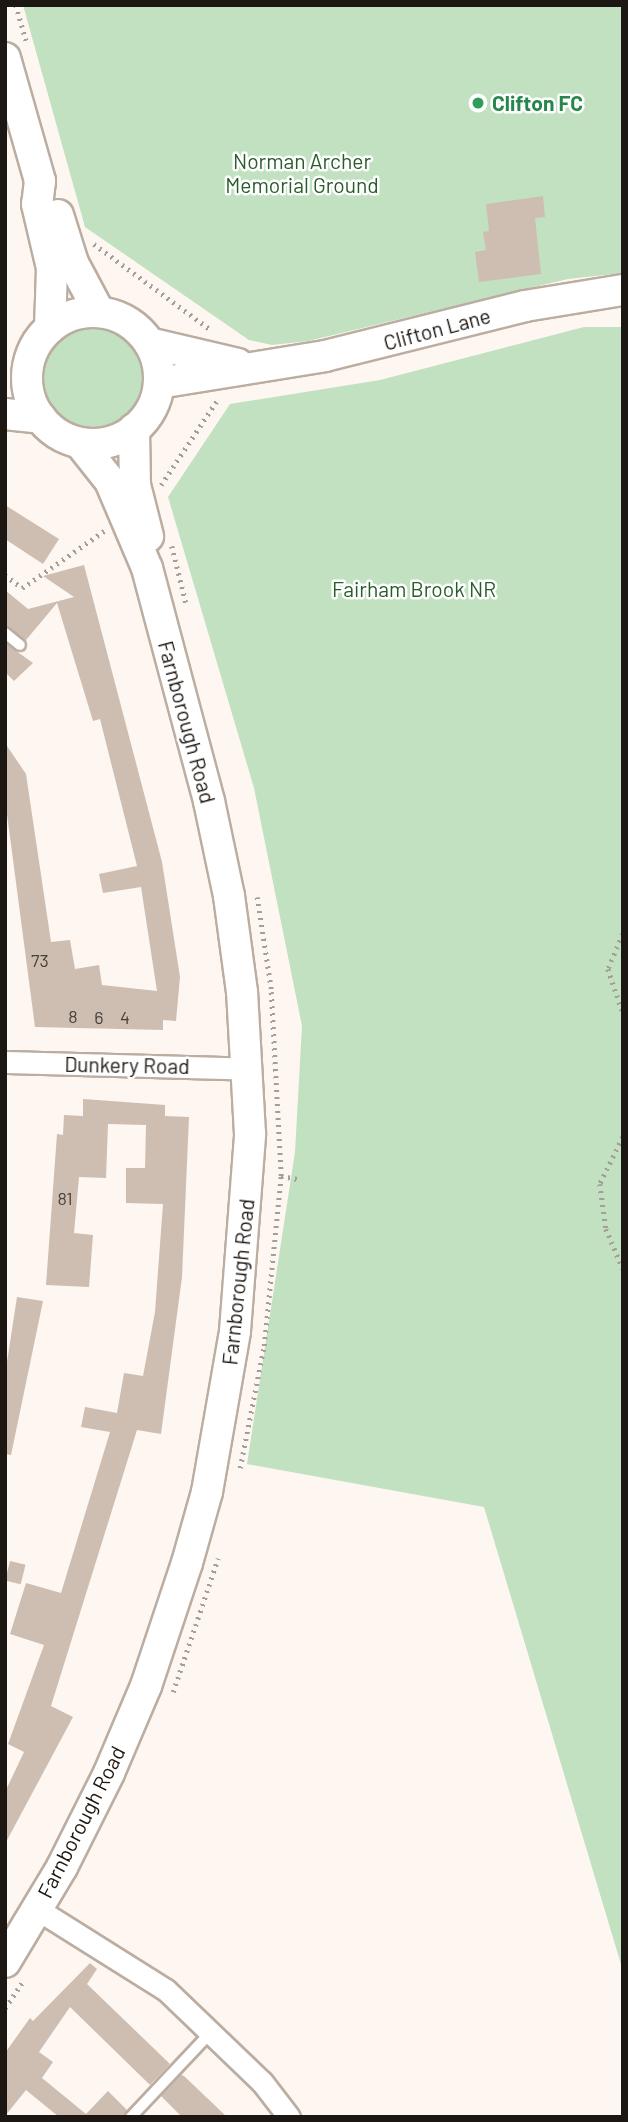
<!DOCTYPE html>
<style>
body{margin:0}
#map{position:relative;width:628px;height:2122px;overflow:hidden;background:#fdf6f1;font-family:Barlow,sans-serif}
div>[style]{position:absolute}
.green>*{inset:0;background:#c1e1c1}
.round{border-radius:50%}
.building>*{inset:0;background:#cebeb2;transform-origin:0 0}
.path>*{height:4.5px;margin-top:-2.25px;transform-origin:0;background:repeating-linear-gradient(90deg,#a49e99 0 2px,transparent 0 7px)}
.roads{filter:drop-shadow(2px 0 #bcada1) drop-shadow(-2px 0 #bcada1) drop-shadow(0 2px #bcada1) drop-shadow(0 -2px #bcada1)}
.lane>*{height:10px;margin:-5px;padding:0 5px;transform-origin:5px;border-radius:5px;background:#fff}
.street>*{height:21px;margin:-10.5px;padding:0 10.5px;transform-origin:10.5px;border-radius:10.5px;background:#fff}
.secondary>*{height:30px;margin:-15px;padding:0 15px;transform-origin:15px;border-radius:15px;background:#fff}
.secondary>.ring{margin:-15px;padding:0;box-sizing:content-box;background:none;border:30px solid #fff;border-radius:50%}
.dots>*{width:19px;height:19px;translate:-50% -50%;box-sizing:border-box;border:4px solid #fff;border-radius:50%}
span{translate:-50% -50%;white-space:nowrap;text-align:center;line-height:1.15;-webkit-text-stroke:5px #fff;paint-order:stroke}
.number-label{font-size:18px;color:#48413a}
.number-label span{-webkit-text-stroke-width:0}
.leisure-label{font-size:21px;color:#27864d;font-weight:700}
.left{translate:0 -50%;text-align:left}
.park-label{font-size:21px;color:#285c2a}
.street-label{font-size:21px;color:#1c1712}
.frame{position:absolute;inset:0;border:7px solid #1c1712;pointer-events:none}
</style>
<div id="map">
<div class="green">
<div style="clip-path:polygon(23px 5px,623px 5px,623px 273px,568px 279px,308px 341px,272px 345px,249px 340px,85px 227px)"></div>
<div class="round" style="left:42px;top:326px;width:102px;height:102px"></div>
<div style="clip-path:polygon(584px 327px,623px 327px,623px 1971px,484px 1507px,247px 1464px,295px 1152px,302px 1026px,254px 788px,168px 497px,230px 404px,380px 380px)"></div>
</div>
<div class="building">
<div style="clip-path:polygon(543px 196px,545px 217px,535px 218px,541px 274px,479px 282px,475px 252px,486px 250px,483px 232px,489px 231px,486px 204px)"></div>
<div style="clip-path:polygon(5px 505px,59px 539px,43px 564px,5px 539px)"></div>
<div style="clip-path:polygon(84px 565px,162px 862px,180px 977px,176px 1021px,163px 1020px,163px 1030px,35px 1027px,5px 799px,5px 743px,26px 774px,51px 942px,70px 940px,75px 969px,99px 965px,102px 985px,157px 991px,141px 887px,103px 893px,99px 874px,137px 866px,100px 719px,93px 721px,57px 603px,26px 640px,5px 625px,5px 590px,28px 609px,74px 597px,43px 576px)"></div>
<div style="clip-path:polygon(5px 643px,33px 663px,14px 681px,5px 672px)"></div>
<div style="clip-path:polygon(83px 1099px,165px 1105px,165px 1116px,189px 1117px,182px 1277px,161px 1434px,137px 1430px,51px 1706px,73px 1717px,5px 1844px,5px 1792px,24px 1752px,8px 1744px,44px 1645px,10px 1634px,26px 1583px,61px 1593px,110px 1432px,81px 1427px,85px 1407px,117px 1413px,124px 1373px,143px 1376px,155px 1312px,163px 1204px,126px 1203px,126px 1168px,145px 1168px,146px 1125px,108px 1124px,106px 1178px,79px 1177px,74px 1233px,93px 1235px,89px 1287px,46px 1285px,57px 1134px,63px 1135px,64px 1115px,83px 1116px)"></div>
<div style="clip-path:polygon(17px 1297px,43px 1301px,11px 1455px,5px 1454px,5px 1375px)"></div>
<div style="left:10px;top:1561px;width:16px;height:20px;rotate:14deg"></div>
<div style="clip-path:polygon(90px 1963px,97px 1969px,87px 1984px,170px 2064px,150px 2085px,70px 2007px,39px 2052px,53px 2062px,42px 2078px,86px 2114px,108px 2091px,127px 2110px,123px 2117px,59px 2117px,26px 2090px,5px 2116px,5px 2053px,30px 2018px,33px 2021px)"></div>
<div style="clip-path:polygon(181px 2075px,184px 2076px,227px 2117px,182px 2117px,161px 2096px)"></div>
</div>
<div class="path">
<div style="left:16px;top:5px;width:37px;rotate:74deg"></div>
<div style="left:94px;top:244px;width:145px;rotate:36.3deg"></div>
<div style="left:161px;top:485px;width:103px;rotate:-56.5deg"></div>
<div style="left:172px;top:546px;width:59px;rotate:76.2deg"></div>
<div style="left:5px;top:575px;width:21px;rotate:37deg"></div>
<div style="left:22px;top:588px;width:100px;rotate:-34.8deg"></div>
<div style="left:623px;top:934px;width:38px;rotate:113deg"></div>
<div style="left:608px;top:969px;width:46px;rotate:71.2deg"></div>
<div style="left:623px;top:1137px;width:52px;rotate:116.1deg"></div>
<div style="left:600px;top:1184px;width:45px;rotate:82.4deg"></div>
<div style="left:606px;top:1229px;width:43px;rotate:67deg"></div>
<div style="left:281px;top:1176px;width:17px;rotate:10deg"></div>
<div style="left:240px;top:1468px;width:124px;rotate:-78.9deg"></div>
<div style="left:264px;top:1346px;width:171px;rotate:-84.3deg"></div>
<div style="left:281px;top:1176px;width:187px;rotate:-93.1deg"></div>
<div style="left:271px;top:989px;width:93px;rotate:-98.7deg"></div>
<div style="left:173px;top:1692px;width:141px;rotate:-71.4deg"></div>
<div style="left:5px;top:2008px;width:30px;rotate:-56deg"></div>
</div>
<div class="roads">
<div class="lane">
<div style="left:5px;top:633px;width:19px;rotate:39deg"></div>
<div style="left:131px;top:2117px;width:118px;rotate:-46.7deg"></div>
</div>
<div class="street">
<div style="left:5px;top:1062px;width:244px;rotate:1.6deg"></div>
<div style="left:37px;top:1909px;width:152px;rotate:32.1deg"></div>
<div style="left:166px;top:1990px;width:133px;rotate:43.8deg"></div>
<div style="left:262px;top:2082px;width:44px;rotate:52.4deg"></div>
</div>
<div class="secondary">
<div style="left:5px;top:58px;width:128px;rotate:74.1deg"></div>
<div style="left:40px;top:181px;width:23px;rotate:97deg"></div>
<div style="left:37px;top:204px;width:66px;rotate:76.8deg"></div>
<div style="left:52px;top:268px;width:60px;rotate:91.9deg"></div>
<div style="left:58px;top:215px;width:50px;rotate:72.6deg"></div>
<div style="left:73px;top:263px;width:55px;rotate:62deg"></div>
<div class="ring" style="left:27px;top:312px;width:102px;height:102px"></div>
<div style="left:149px;top:343px;width:91px;rotate:13.3deg"></div>
<div style="left:159px;top:383px;width:168px;rotate:-9.2deg"></div>
<div style="left:325px;top:356px;width:206px;rotate:-14deg"></div>
<div style="left:525px;top:306px;width:99px;rotate:-9.3deg"></div>
<div style="left:5px;top:414px;width:36px;rotate:6deg"></div>
<div style="left:134px;top:429px;width:56px;rotate:89deg"></div>
<div style="left:135px;top:485px;width:53px;rotate:75.7deg"></div>
<div style="left:5px;top:1962px;width:111px;rotate:-59deg"></div>
<div style="left:62px;top:1867px;width:105px;rotate:-63.4deg"></div>
<div style="left:109px;top:1773px;width:95px;rotate:-67deg"></div>
<div style="left:146px;top:1686px;width:130px;rotate:-71.6deg"></div>
<div style="left:187px;top:1563px;width:74px;rotate:-74.3deg"></div>
<div style="left:207px;top:1492px;width:163px;rotate:-80.1deg"></div>
<div style="left:235px;top:1331px;width:198px;rotate:-85.6deg"></div>
<div style="left:250px;top:1134px;width:142px;rotate:-93.2deg"></div>
<div style="left:242px;top:992px;width:97px;rotate:-97.7deg"></div>
<div style="left:229px;top:896px;width:97px;rotate:-101.9deg"></div>
<div style="left:209px;top:801px;width:241px;rotate:-104.9deg"></div>
<div style="left:147px;top:568px;width:95px;rotate:-113deg"></div>
<div style="left:110px;top:481px;width:48px;rotate:-128.3deg"></div>
</div>
</div>
<div class="dots">
<div style="left:478px;top:103px;background:#2e9e5b"></div>
</div>
<div class="number-label">
<span style="left:40px;top:960px">73</span>
<span style="left:73px;top:1016px">8</span>
<span style="left:99px;top:1017px">6</span>
<span style="left:125px;top:1017px">4</span>
<span style="left:65px;top:1198px">81</span>
</div>
<div class="leisure-label">
<span class="left" style="left:492px;top:103px">Clifton FC</span>
</div>
<div class="park-label">
<span style="left:302px;top:173px">Norman Archer<br>Memorial Ground</span>
<span style="left:414px;top:589px">Fairham Brook NR</span>
</div>
<div class="street-label">
<span style="left:437px;top:329px;rotate:-15deg">Clifton Lane</span>
<span style="left:187px;top:722px;rotate:75deg">Farnborough Road</span>
<span style="left:127px;top:1065px;rotate:1deg">Dunkery Road</span>
<span style="left:238px;top:1282px;rotate:-84deg">Farnborough Road</span>
<span style="left:81px;top:1822px;rotate:-63deg">Farnborough Road</span>
</div>
<div class="frame"></div>
</div>
